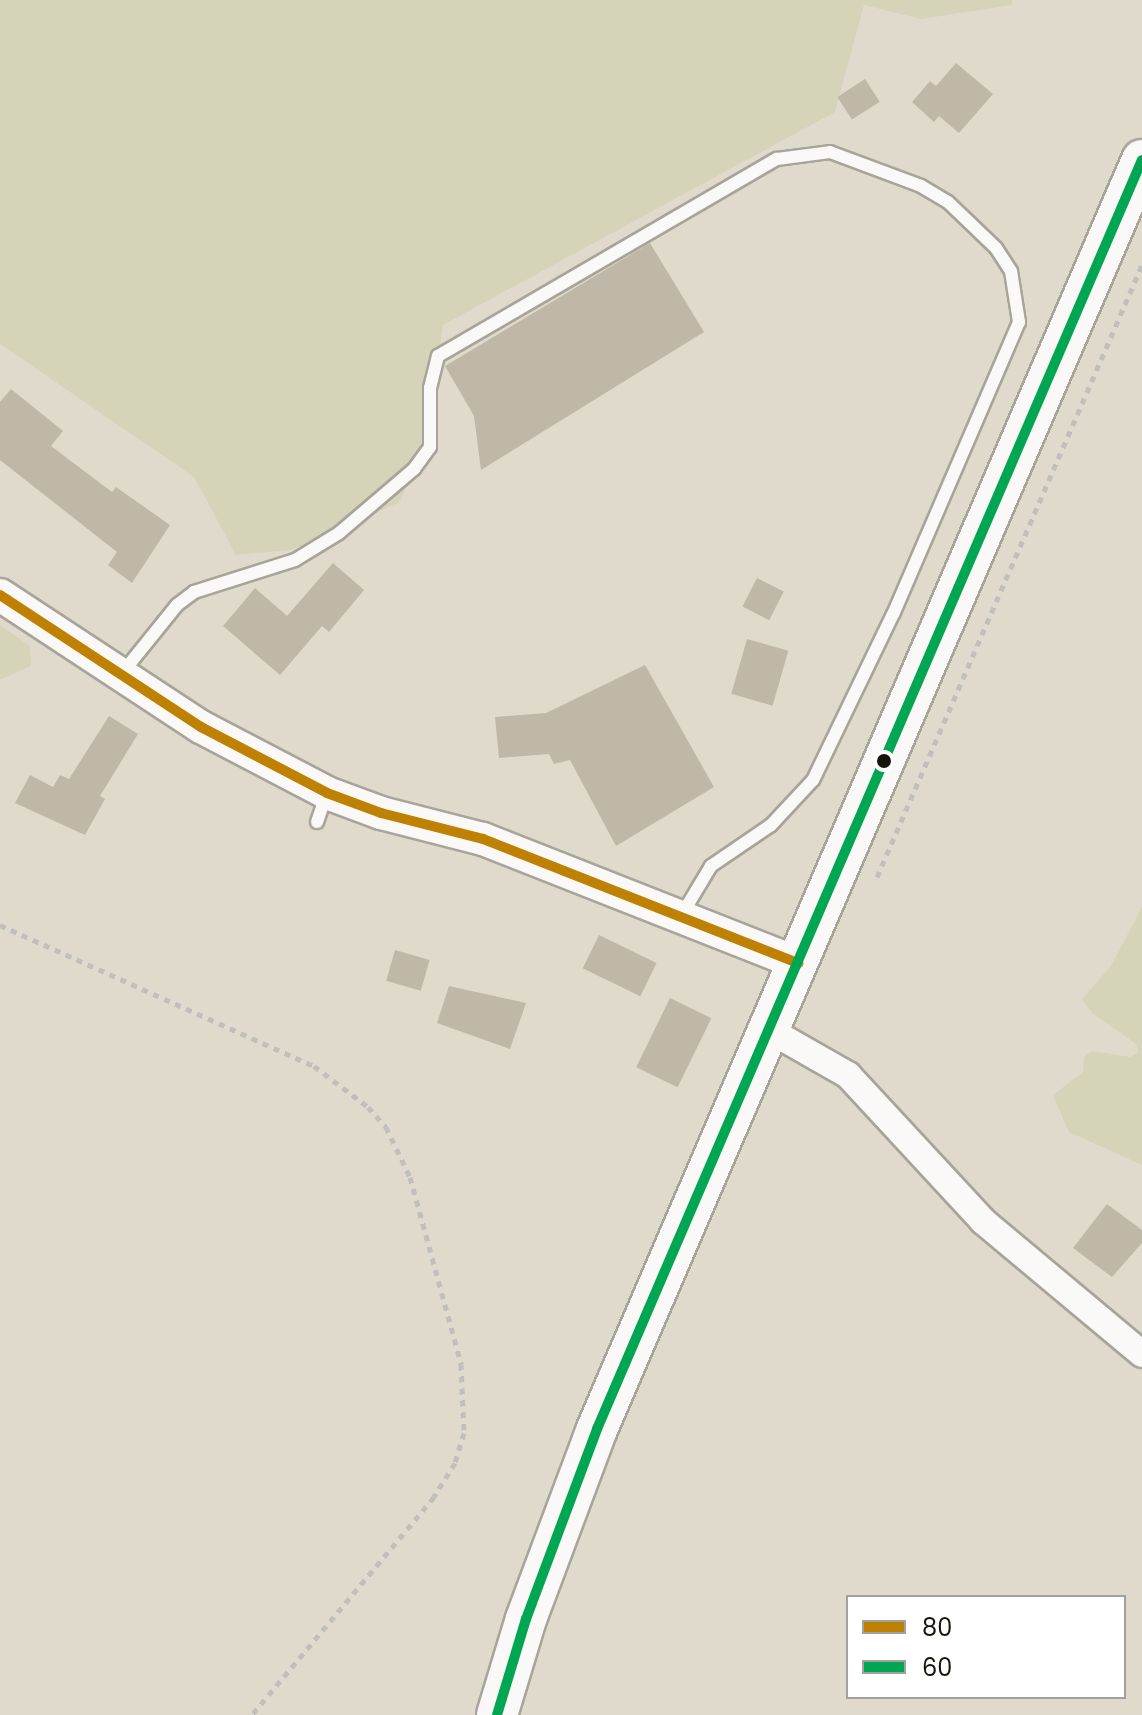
<!DOCTYPE html>
<style>
body{margin:0}
#map{position:relative;width:1142px;height:1715px;overflow:hidden;background:#e0dacd;font-family:Poppins,sans-serif}
div>[style]{position:absolute}
.green>*{inset:0;background:#d5d4b9}
.building>*{inset:0;background:#bfb8a8;transform-origin:0 0}
.path>*{height:5px;margin-top:-2.5px;transform-origin:0;background:repeating-linear-gradient(90deg,#c1bfbc 0 6px,transparent 0 12px)}
.roads{filter:drop-shadow(2px 0 #a8a499) drop-shadow(-2px 0 #a8a499) drop-shadow(0 2px #a8a499) drop-shadow(0 -2px #a8a499)}
.service>*{height:12px;margin:-6px;padding:0 6px;transform-origin:6px;border-radius:6px;background:#faf9f8}
.minor>*{height:26px;margin:-13px;padding:0 13px;transform-origin:13px;border-radius:13px;background:#faf9f8}
.tertiary>*{height:32px;margin:-16px;padding:0 16px;transform-origin:16px;border-radius:16px;background:#faf9f8}
.primary>*{height:40px;margin:-20px;padding:0 20px;transform-origin:20px;border-radius:20px;background:#faf9f8}
.bus-1>*{height:10px;margin:-5px;padding:0 5px;transform-origin:5px;border-radius:5px;background:#bf8102}
.bus-2>*{height:10px;margin:-5px;padding:0 5px;transform-origin:5px;border-radius:5px;background:#00a651}
.dots>*{width:22px;height:22px;translate:-50% -50%;box-sizing:border-box;border:4px solid #fff;border-radius:50%}
span{translate:-50% -50%;white-space:nowrap;text-align:center;line-height:1.15;-webkit-text-stroke:7px #fff;paint-order:stroke}
.legend{position:absolute;left:846px;top:1595px;width:280px;height:104px;box-sizing:border-box;background:#fff;border:2px solid #a2a19d;margin:0;padding:10px 14px;list-style:none;font-size:24px;color:#16130a}
.legend li{display:flex;align-items:center;gap:16px;height:40px}
.legend b{width:40px;border:2px solid #a2a19d}
</style>
<div id="map">
<div class="green">
<div style="clip-path:polygon(0 0,1012px 0,1012px 5px,921px 19px,864px 5px,835px 112px,443px 325px,430px 425px,400px 502px,291px 550px,236px 555px,194px 477px,0 344px)"></div>
<div style="clip-path:polygon(0 625px,30px 646px,31px 666px,0 680px)"></div>
<div style="clip-path:polygon(1142px 907px,1142px 1165px,1069px 1132px,1053px 1095px,1083px 1072px,1084px 1057px,1092px 1051px,1130px 1057px,1139px 1052px,1136px 1044px,1092px 1013px,1082px 999px,1111px 966px)"></div>
</div>
<div class="building">
<div style="clip-path:polygon(956px 63px,993px 94px,959px 133px,939px 116px,934px 122px,912px 102px,930px 81px,936px 86px)"></div>
<div style="left:865px;top:79px;width:27px;height:33px;rotate:57deg"></div>
<div style="clip-path:polygon(650px 243px,704px 332px,481px 470px,474px 416px,445px 366px)"></div>
<div style="clip-path:polygon(11px 389px,63px 431px,51px 446px,112px 492px,116px 487px,170px 525px,132px 583px,108px 565px,117px 552px,0 460px,0 402px)"></div>
<div style="clip-path:polygon(333px 563px,364px 590px,329px 632px,322px 626px,280px 675px,223px 626px,255px 588px,287px 616px)"></div>
<div style="left:757px;top:578px;width:30px;height:32px;rotate:27deg"></div>
<div style="left:747px;top:639px;width:43px;height:57px;rotate:16deg"></div>
<div style="clip-path:polygon(645px 665px,714px 787px,616px 846px,570px 760px,554px 764px,549px 754px,499px 758px,495px 717px,546px 713px)"></div>
<div style="clip-path:polygon(109px 716px,138px 734px,100px 796px,105px 799px,85px 835px,15px 803px,30px 775px,53px 787px,60px 775px,69px 779px)"></div>
<div style="left:599px;top:935px;width:64px;height:37px;rotate:26deg"></div>
<div style="left:395px;top:950px;width:36px;height:32px;rotate:16deg"></div>
<div style="clip-path:polygon(449px 986px,526px 1003px,510px 1049px,437px 1023px)"></div>
<div style="left:670px;top:998px;width:46px;height:77px;rotate:26deg"></div>
<div style="clip-path:polygon(1107px 1204px,1142px 1230px,1142px 1243px,1112px 1277px,1073px 1248px)"></div>
</div>
<div class="path">
<div style="left:877px;top:877px;width:667px;rotate:-66.59deg"></div>
<div style="left:0;top:925px;width:344px;rotate:24.2deg"></div>
<div style="left:314px;top:1066px;width:68px;rotate:37.2deg"></div>
<div style="left:368px;top:1107px;width:27px;rotate:48deg"></div>
<div style="left:386px;top:1127px;width:55px;rotate:64.4deg"></div>
<div style="left:410px;top:1177px;width:194px;rotate:74.7deg"></div>
<div style="left:461px;top:1364px;width:69px;rotate:87.5deg"></div>
<div style="left:464px;top:1433px;width:31px;rotate:107deg"></div>
<div style="left:455px;top:1463px;width:40px;rotate:122deg"></div>
<div style="left:434px;top:1497px;width:284px;rotate:129.9deg"></div>
</div>
<div class="roads">
<div class="service">
<div style="left:123px;top:672px;width:86px;rotate:-51.1deg"></div>
<div style="left:177px;top:605px;width:21px;rotate:-37deg"></div>
<div style="left:194px;top:592px;width:106px;rotate:-17.6deg"></div>
<div style="left:295px;top:560px;width:52px;rotate:-31.5deg"></div>
<div style="left:339px;top:533px;width:99px;rotate:-40.5deg"></div>
<div style="left:414px;top:469px;width:27px;rotate:-54deg"></div>
<div style="left:430px;top:447px;width:59px;rotate:-90deg"></div>
<div style="left:430px;top:388px;width:33px;rotate:-76deg"></div>
<div style="left:438px;top:356px;width:392px;rotate:-30.2deg"></div>
<div style="left:777px;top:159px;width:53px;rotate:-7.5deg"></div>
<div style="left:830px;top:152px;width:97px;rotate:20.5deg"></div>
<div style="left:921px;top:186px;width:31px;rotate:31deg"></div>
<div style="left:948px;top:202px;width:66px;rotate:43.8deg"></div>
<div style="left:996px;top:248px;width:27px;rotate:57deg"></div>
<div style="left:1011px;top:271px;width:52px;rotate:81.1deg"></div>
<div style="left:1019px;top:322px;width:318px;rotate:113.3deg"></div>
<div style="left:893px;top:614px;width:184px;rotate:115.7deg"></div>
<div style="left:813px;top:780px;width:62px;rotate:133deg"></div>
<div style="left:771px;top:825px;width:73px;rotate:145.7deg"></div>
<div style="left:711px;top:866px;width:58px;rotate:121deg"></div>
<div style="left:317px;top:822px;width:28px;rotate:-71deg"></div>
</div>
<div class="minor">
<div style="left:769px;top:1030px;width:91px;rotate:29.7deg"></div>
<div style="left:848px;top:1075px;width:199px;rotate:47.2deg"></div>
<div style="left:983px;top:1221px;width:207px;rotate:39.9deg"></div>
</div>
<div class="tertiary">
<div style="left:0;top:595px;width:240px;rotate:33.3deg"></div>
<div style="left:201px;top:727px;width:142px;rotate:27.6deg"></div>
<div style="left:327px;top:793px;width:58px;rotate:20.3deg"></div>
<div style="left:381px;top:813px;width:105px;rotate:14.3deg"></div>
<div style="left:483px;top:839px;width:339px;rotate:21.5deg"></div>
</div>
<div class="primary">
<div style="left:497px;top:1715px;width:100px;rotate:-73.2deg"></div>
<div style="left:526px;top:1619px;width:203px;rotate:-69.5deg"></div>
<div style="left:597px;top:1429px;width:1381px;rotate:-66.76deg"></div>
</div>
</div>
<div class="bus-1">
<div style="left:0;top:595px;width:240px;rotate:33.3deg"></div>
<div style="left:201px;top:727px;width:142px;rotate:27.6deg"></div>
<div style="left:327px;top:793px;width:58px;rotate:20.3deg"></div>
<div style="left:381px;top:813px;width:105px;rotate:14.3deg"></div>
<div style="left:483px;top:839px;width:339px;rotate:21.5deg"></div>
</div>
<div class="bus-2">
<div style="left:497px;top:1715px;width:100px;rotate:-73.2deg"></div>
<div style="left:526px;top:1619px;width:203px;rotate:-69.5deg"></div>
<div style="left:597px;top:1429px;width:1381px;rotate:-66.76deg"></div>
</div>
<div class="dots">
<div style="left:884px;top:761px;background:#16130a"></div>
</div>
<ul class="legend">
<li><b style="height:10px;background:#bf8102"></b>80</li>
<li><b style="height:10px;background:#00a651"></b>60</li>
</ul>
</div>
